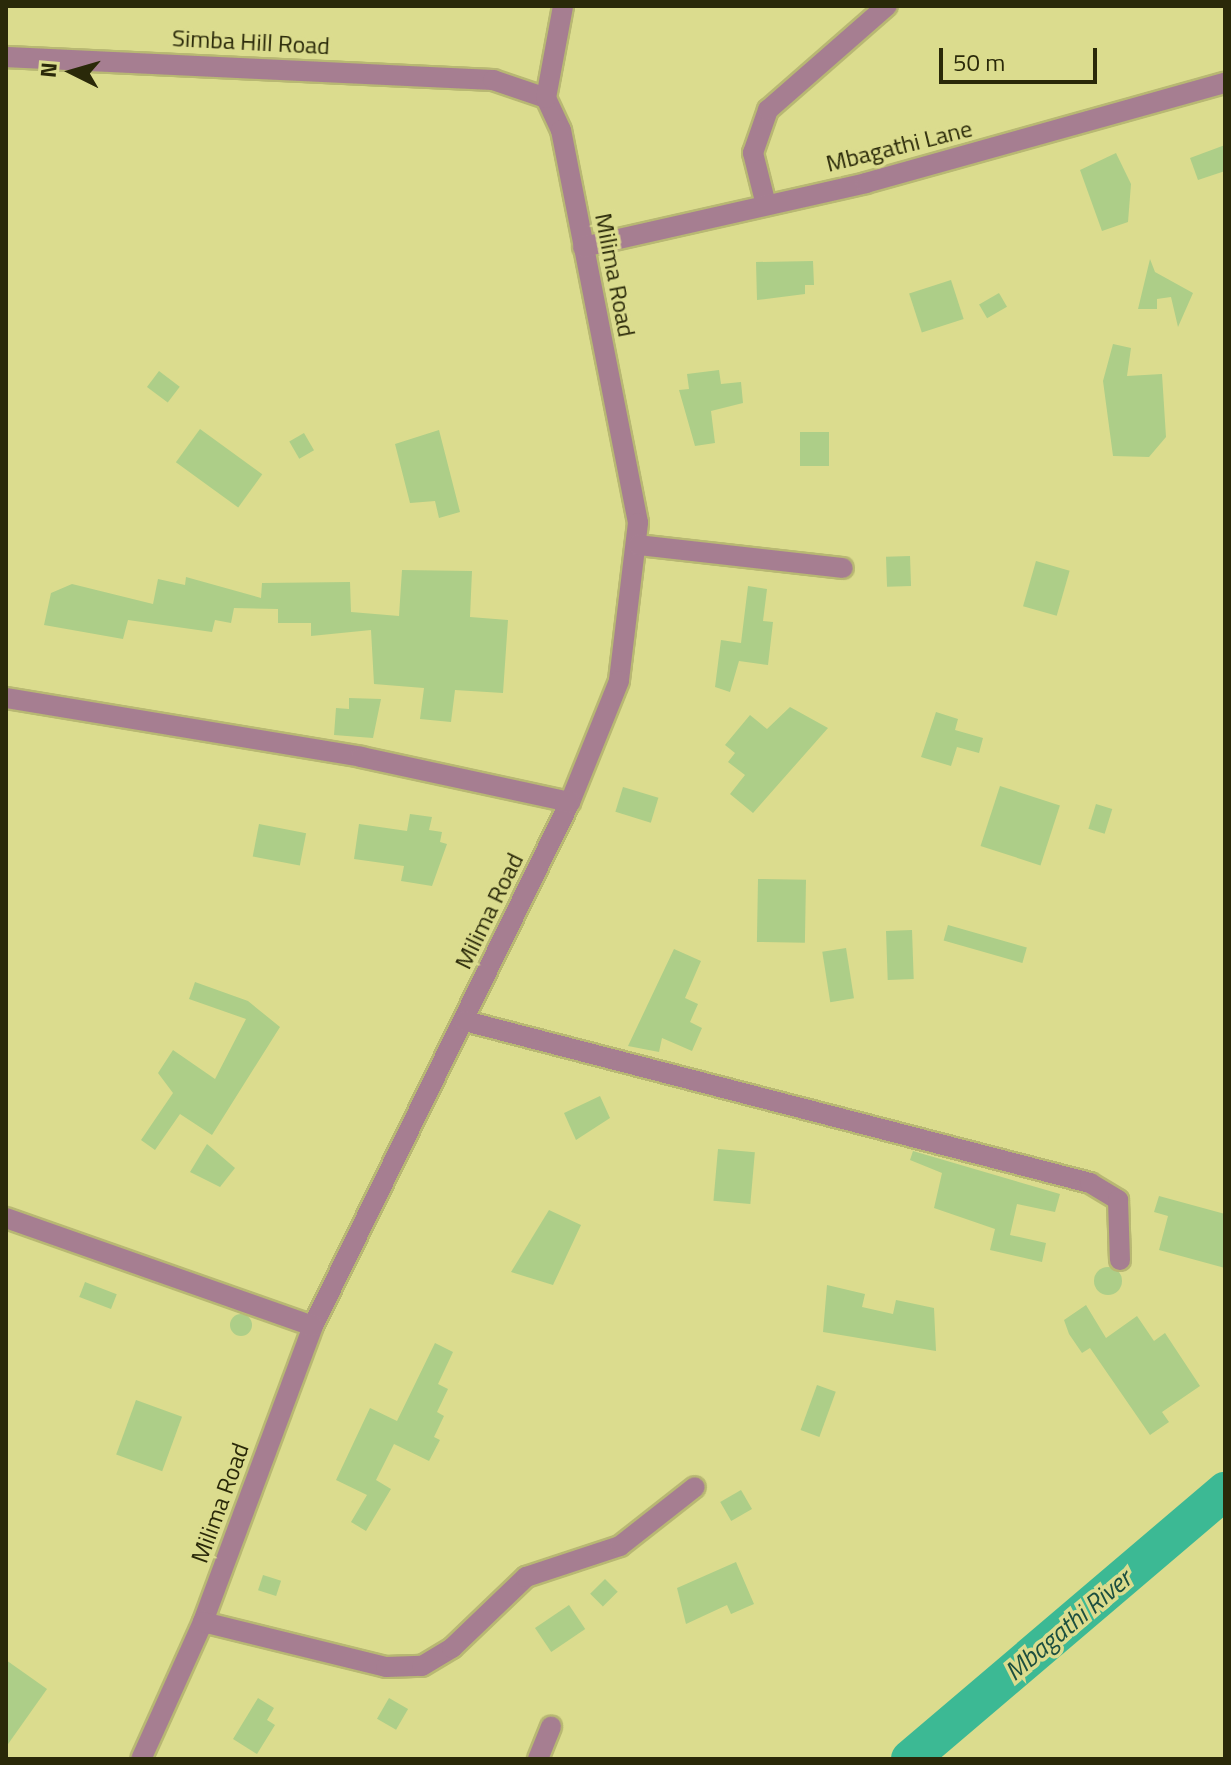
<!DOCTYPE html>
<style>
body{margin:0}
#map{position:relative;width:1231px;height:1765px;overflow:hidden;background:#dbdc8e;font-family:"Titillium Web",sans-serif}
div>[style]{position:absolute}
.river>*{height:38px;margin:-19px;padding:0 19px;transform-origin:19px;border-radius:19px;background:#3cb994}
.building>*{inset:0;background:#adce88;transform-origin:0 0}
.round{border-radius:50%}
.roads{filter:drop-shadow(2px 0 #b8b873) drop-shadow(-2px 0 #b8b873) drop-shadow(0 2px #b8b873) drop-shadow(0 -2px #b8b873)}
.minor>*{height:20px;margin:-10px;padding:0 10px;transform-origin:10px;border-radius:10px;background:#a67e91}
span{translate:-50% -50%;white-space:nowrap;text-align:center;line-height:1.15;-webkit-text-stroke:7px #dbdc8e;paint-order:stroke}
.street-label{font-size:24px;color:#2a2909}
.water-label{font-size:26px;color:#1c4f3f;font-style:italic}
.frame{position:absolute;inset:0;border:8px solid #2a2909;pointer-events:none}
.north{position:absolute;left:32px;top:32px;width:80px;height:80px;-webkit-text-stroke:6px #dbdc8e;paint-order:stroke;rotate:275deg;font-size:22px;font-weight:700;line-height:32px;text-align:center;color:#2a2909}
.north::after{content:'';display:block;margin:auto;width:28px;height:36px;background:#2a2909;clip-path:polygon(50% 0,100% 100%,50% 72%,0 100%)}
.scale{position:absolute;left:939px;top:48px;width:158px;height:36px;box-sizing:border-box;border:4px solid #2a2909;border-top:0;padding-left:10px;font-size:24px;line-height:28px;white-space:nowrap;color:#2a2909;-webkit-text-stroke:6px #dbdc8e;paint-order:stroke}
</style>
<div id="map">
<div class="river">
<div style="left:910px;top:1759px;width:414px;rotate:-40.4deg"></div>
</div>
<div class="building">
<div style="clip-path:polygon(1225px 145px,1225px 171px,1198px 180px,1190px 158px)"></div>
<div style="clip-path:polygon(1116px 153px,1131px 184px,1128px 222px,1102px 231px,1080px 170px)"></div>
<div style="clip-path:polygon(1150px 259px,1155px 272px,1193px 293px,1178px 327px,1171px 297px,1157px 299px,1157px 309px,1138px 309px)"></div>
<div style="clip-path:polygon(813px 261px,814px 285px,805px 285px,805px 294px,757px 300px,756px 262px)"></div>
<div style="left:951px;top:280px;width:41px;height:44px;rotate:72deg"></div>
<div style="left:999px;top:293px;width:16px;height:23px;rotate:60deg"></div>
<div style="clip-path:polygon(1113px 344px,1131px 348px,1127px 376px,1162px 374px,1166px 437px,1149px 457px,1113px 456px,1103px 381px)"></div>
<div style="clip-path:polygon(719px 370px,721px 384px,741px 382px,743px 403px,711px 411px,715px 443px,695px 446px,679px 390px,689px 389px,687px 374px)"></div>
<div style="left:159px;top:371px;width:26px;height:20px;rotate:37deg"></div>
<div style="left:200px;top:429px;width:77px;height:41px;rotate:36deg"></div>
<div style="clip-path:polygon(439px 430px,460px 512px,439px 518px,435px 501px,410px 503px,395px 444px)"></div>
<div style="left:800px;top:432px;width:29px;height:34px"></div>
<div style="left:304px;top:433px;width:20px;height:17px;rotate:60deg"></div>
<div style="left:910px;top:556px;width:30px;height:24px;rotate:88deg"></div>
<div style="left:1036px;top:561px;width:35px;height:47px;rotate:16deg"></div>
<div style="clip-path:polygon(402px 570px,472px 571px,470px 617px,508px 620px,503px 693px,455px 690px,451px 722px,420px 719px,424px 688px,374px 684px,371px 630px,311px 636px,311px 623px,278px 623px,278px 609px,234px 608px,231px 623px,215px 620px,212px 632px,128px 620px,123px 639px,44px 625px,51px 593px,72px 584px,153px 604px,158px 579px,185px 585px,186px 577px,261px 598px,262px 583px,350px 582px,351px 612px,399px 616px)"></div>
<div style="clip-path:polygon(748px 586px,767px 589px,763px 621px,773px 622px,768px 665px,739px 661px,730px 692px,715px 687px,721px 640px,741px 643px)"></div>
<div style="clip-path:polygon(349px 698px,381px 699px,373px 738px,334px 735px,336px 708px,349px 709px)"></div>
<div style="clip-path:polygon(790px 707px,828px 728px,753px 813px,730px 794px,745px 775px,728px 762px,735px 753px,725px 745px,750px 715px,767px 729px)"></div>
<div style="clip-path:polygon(936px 712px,958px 719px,955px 730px,983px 738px,979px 753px,957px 747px,951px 766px,921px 757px)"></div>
<div style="left:1000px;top:786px;width:63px;height:63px;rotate:18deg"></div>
<div style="left:623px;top:787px;width:37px;height:26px;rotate:17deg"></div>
<div style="left:1096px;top:804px;width:17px;height:26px;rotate:17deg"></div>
<div style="clip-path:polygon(410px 814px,432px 817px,429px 830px,442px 832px,440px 842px,447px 844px,432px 886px,401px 881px,404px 866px,354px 859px,359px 824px,407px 831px)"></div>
<div style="left:259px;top:824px;width:48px;height:33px;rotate:11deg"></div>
<div style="left:758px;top:879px;width:48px;height:63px;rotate:1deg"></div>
<div style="left:948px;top:925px;width:82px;height:16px;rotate:16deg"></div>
<div style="left:912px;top:930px;width:49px;height:26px;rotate:88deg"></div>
<div style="left:846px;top:948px;width:51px;height:24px;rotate:81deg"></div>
<div style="clip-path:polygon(674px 949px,701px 961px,685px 998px,698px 1004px,690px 1022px,702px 1028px,692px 1051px,662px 1038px,659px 1052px,628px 1046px)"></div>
<div style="clip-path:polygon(195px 982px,248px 1001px,280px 1027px,212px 1135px,180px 1114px,155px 1150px,141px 1140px,173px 1093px,158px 1073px,173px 1050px,215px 1079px,246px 1019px,189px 999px)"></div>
<div style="clip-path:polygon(600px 1096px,610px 1118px,576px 1140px,564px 1113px)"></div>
<div style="clip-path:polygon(207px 1144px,235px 1168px,220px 1187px,190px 1172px)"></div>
<div style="left:718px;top:1149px;width:37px;height:52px;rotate:5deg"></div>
<div style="clip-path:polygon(913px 1151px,1060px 1194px,1055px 1212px,1017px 1204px,1010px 1235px,1046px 1243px,1042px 1262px,990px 1250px,995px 1229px,934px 1208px,942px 1173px,910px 1160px)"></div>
<div style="clip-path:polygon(1159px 1196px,1225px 1214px,1225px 1268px,1159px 1250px,1168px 1216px,1154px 1212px)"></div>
<div style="clip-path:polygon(549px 1210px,581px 1225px,553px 1285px,511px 1272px)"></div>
<div class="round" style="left:1094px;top:1267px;width:28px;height:28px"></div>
<div style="left:85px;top:1282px;width:34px;height:16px;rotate:21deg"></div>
<div style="clip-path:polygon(827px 1285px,865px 1294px,862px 1307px,893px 1314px,896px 1300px,934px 1308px,936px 1351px,823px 1332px)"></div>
<div style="clip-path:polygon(1086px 1305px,1106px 1338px,1137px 1316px,1154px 1341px,1165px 1333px,1200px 1386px,1162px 1412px,1169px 1422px,1150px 1435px,1090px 1348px,1082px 1353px,1069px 1334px,1064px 1320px)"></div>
<div class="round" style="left:230px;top:1314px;width:22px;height:22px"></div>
<div style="clip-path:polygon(435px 1343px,453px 1352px,438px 1384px,448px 1389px,437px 1412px,444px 1416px,434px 1437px,440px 1440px,429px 1461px,394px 1444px,376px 1480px,391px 1489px,366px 1531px,351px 1522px,367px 1495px,336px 1480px,370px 1408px,397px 1421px)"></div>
<div style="left:817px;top:1385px;width:20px;height:48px;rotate:20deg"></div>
<div style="left:136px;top:1400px;width:49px;height:58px;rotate:20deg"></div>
<div style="left:741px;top:1490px;width:22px;height:24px;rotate:60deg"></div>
<div style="clip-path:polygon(736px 1562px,754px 1604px,731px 1614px,727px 1605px,686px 1624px,677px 1588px)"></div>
<div style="left:263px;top:1575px;width:19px;height:16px;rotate:18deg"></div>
<div style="left:605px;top:1579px;width:18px;height:21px;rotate:45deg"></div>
<div style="left:569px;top:1605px;width:29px;height:41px;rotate:56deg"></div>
<div style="clip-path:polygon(6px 1660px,47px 1689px,6px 1747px)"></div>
<div style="clip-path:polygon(258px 1698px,274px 1708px,267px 1720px,275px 1725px,257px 1754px,233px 1739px)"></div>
<div style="left:389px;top:1698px;width:22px;height:24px;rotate:30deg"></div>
</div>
<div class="roads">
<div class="minor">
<div style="left:6px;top:57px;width:488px;rotate:2.7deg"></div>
<div style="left:493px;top:80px;width:56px;rotate:18.8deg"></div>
<div style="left:546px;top:98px;width:35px;rotate:65deg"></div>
<div style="left:561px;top:130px;width:400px;rotate:78.9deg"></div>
<div style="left:638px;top:523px;width:159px;rotate:96.9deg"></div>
<div style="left:619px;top:681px;width:131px;rotate:112deg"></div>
<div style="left:570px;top:802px;width:584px;rotate:116.13deg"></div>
<div style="left:313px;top:1326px;width:316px;rotate:110.4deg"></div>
<div style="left:203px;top:1622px;width:150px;rotate:114.3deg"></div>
<div style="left:546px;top:98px;width:94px;rotate:-79.5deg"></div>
<div style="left:766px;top:205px;width:54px;rotate:-104deg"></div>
<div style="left:753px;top:153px;width:46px;rotate:-70.8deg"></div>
<div style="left:768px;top:110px;width:158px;rotate:-41.2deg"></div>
<div style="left:583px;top:247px;width:290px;rotate:-12.7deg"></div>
<div style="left:866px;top:183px;width:373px;rotate:-15.6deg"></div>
<div style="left:638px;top:545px;width:206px;rotate:6.4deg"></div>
<div style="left:6px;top:698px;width:360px;rotate:9.4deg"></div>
<div style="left:361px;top:757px;width:214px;rotate:12.2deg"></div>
<div style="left:465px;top:1021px;width:646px;rotate:14.53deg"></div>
<div style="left:1090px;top:1183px;width:33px;rotate:31deg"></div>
<div style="left:1118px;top:1200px;width:60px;rotate:88.1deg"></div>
<div style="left:6px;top:1218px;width:325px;rotate:19.4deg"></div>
<div style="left:203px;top:1622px;width:188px;rotate:13.8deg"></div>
<div style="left:386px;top:1667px;width:36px;rotate:-2deg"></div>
<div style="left:422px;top:1666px;width:35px;rotate:-31deg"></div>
<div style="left:452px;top:1648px;width:103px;rotate:-43.8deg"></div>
<div style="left:526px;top:1577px;width:99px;rotate:-18.3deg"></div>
<div style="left:620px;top:1546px;width:95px;rotate:-38.2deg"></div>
<div style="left:538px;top:1759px;width:35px;rotate:-68deg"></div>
</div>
</div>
<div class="street-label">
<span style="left:251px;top:42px;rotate:3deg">Simba Hill Road</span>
<span style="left:899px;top:146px;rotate:-14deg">Mbagathi Lane</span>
<span style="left:615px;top:275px;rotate:79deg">Milima Road</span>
<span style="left:489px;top:911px;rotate:-64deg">Milima Road</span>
<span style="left:220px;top:1503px;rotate:-70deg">Milima Road</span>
</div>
<div class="water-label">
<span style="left:1068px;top:1625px;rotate:-40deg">Mbagathi River</span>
</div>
<div class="frame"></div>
<div class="north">N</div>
<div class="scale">50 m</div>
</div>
